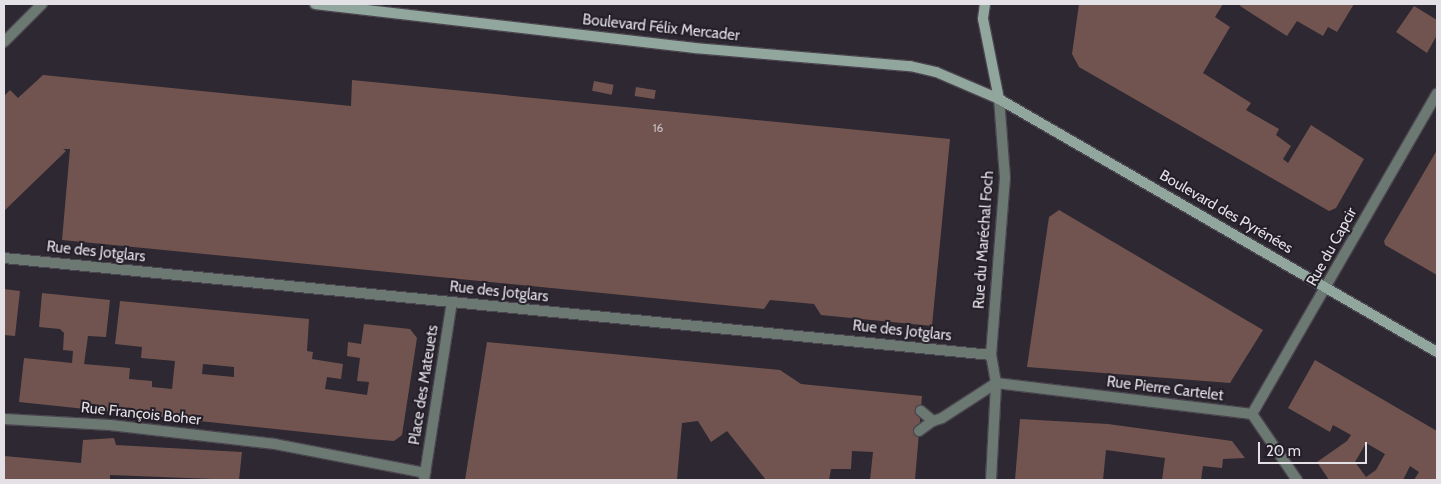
<!DOCTYPE html>
<meta charset="utf-8">
<style>
body{margin:0}
#map{position:relative;width:1441px;height:484px;overflow:hidden;background:#2d2831;font-family:Cabin,sans-serif}
div>[style]{position:absolute}
.building>*{inset:0;background:#71544f;transform-origin:0 0}
.roads{filter:drop-shadow(1px 0 #4a454e) drop-shadow(-1px 0 #4a454e) drop-shadow(0 1px #4a454e) drop-shadow(0 -1px #4a454e)}
.service>*{height:10px;margin:-5px;padding:0 5px;transform-origin:5px;border-radius:5px;background:#6c7973}
.minor>*{height:10px;margin:-5px;padding:0 5px;transform-origin:5px;border-radius:5px;background:#6c7973}
.secondary>*{height:10px;margin:-5px;padding:0 5px;transform-origin:5px;border-radius:5px;background:#91a69c}
span{translate:-50% -50%;white-space:nowrap;text-align:center;line-height:1.15;-webkit-text-stroke:4px #231e27;paint-order:stroke}
.number-label{font-size:12px;color:#c6bdc0}
.number-label span{-webkit-text-stroke-width:0}
.street-label{font-size:15px;color:#e3e0e6}
.frame{position:absolute;inset:0;border:5px solid #e3e0e6;pointer-events:none}
.scale{position:absolute;left:1258px;top:442px;width:109px;height:22px;box-sizing:border-box;border:2px solid #e3e0e6;border-top:0;padding-left:6px;font-size:15px;line-height:18px;white-space:nowrap;color:#e3e0e6;-webkit-text-stroke:4px #231e27;paint-order:stroke}
</style>
<div id="map">
<div class="building">
<div style="clip-path:polygon(1079px 4px,1223px 4px,1215px 17px,1230px 27px,1203px 73px,1251px 103px,1246px 110px,1279px 129px,1276px 135px,1291px 146px,1283px 159px,1288px 163px,1311px 125px,1364px 159px,1336px 208px,1329px 211px,1079px 67px,1072px 54px)"></div>
<div style="clip-path:polygon(1241px 4px,1354px 4px,1337px 32px,1328px 27px,1323px 36px,1297px 21px,1287px 36px,1240px 6px)"></div>
<div style="clip-path:polygon(1414px 6px,1437px 20px,1437px 35px,1427px 53px,1396px 32px)"></div>
<div style="clip-path:polygon(43px 75px,351px 106px,352px 80px,950px 139px,932px 326px,821px 315px,814px 304px,770px 300px,764px 309px,62px 240px,70px 149px,63px 149px,66px 151px,4px 211px,4px 96px,10px 90px,18px 98px)"></div>
<div style="left:594px;top:81px;width:20px;height:10px;rotate:11deg"></div>
<div style="left:636px;top:87px;width:20px;height:9px;rotate:9deg"></div>
<div style="clip-path:polygon(1437px 150px,1437px 275px,1385px 245px,1384px 241px)"></div>
<div style="clip-path:polygon(1059px 210px,1263px 330px,1230px 383px,1027px 367px,1049px 217px)"></div>
<div style="clip-path:polygon(4px 289px,20px 291px,15px 336px,4px 335px)"></div>
<div style="clip-path:polygon(evenodd,42px 293px,110px 300px,106px 337px,88px 336px,84px 364px,130px 368px,129px 379px,152px 381px,152px 387px,172px 389px,175px 361px,141px 358px,142px 347px,115px 344px,120px 301px,309px 319px,307px 351px,313px 352px,312px 359px,343px 364px,341px 379px,327px 377px,325px 389px,367px 395px,369px 382px,357px 381px,360px 358px,347px 356px,348px 342px,361px 344px,364px 324px,410px 329px,417px 338px,402px 435px,394px 441px,369px 439px,19px 402px,24px 358px,72px 363px,73px 351px,63px 350px,64px 333px,60px 329px,39px 327px,42px 293px,203px 364px,234px 367px,234px 377px,202px 374px,203px 364px)"></div>
<div style="clip-path:polygon(487px 342px,780px 370px,801px 384px,922px 396px,915px 480px,870px 480px,873px 452px,852px 451px,851px 469px,831px 469px,829px 480px,766px 480px,727px 431px,711px 442px,698px 421px,682px 423px,677px 480px,465px 480px)"></div>
<div style="clip-path:polygon(evenodd,1315px 360px,1437px 431px,1437px 480px,1414px 480px,1419px 472px,1410px 466px,1403px 480px,1329px 480px,1317px 462px,1347px 441px,1351px 435px,1333px 425px,1330px 432px,1288px 408px,1315px 360px,1366px 443px,1385px 454px,1376px 470px,1366px 477px,1355px 462px,1366px 443px)"></div>
<div style="clip-path:polygon(1020px 419px,1108px 424px,1232px 441px,1245px 458px,1223px 459px,1222px 468px,1203px 466px,1201px 480px,1162px 480px,1165px 458px,1106px 450px,1103px 480px,1015px 480px)"></div>
<div style="clip-path:polygon(114px 438px,116px 445px,242px 452px,239px 480px,110px 475px,110px 480px,4px 480px,4px 456px,81px 463px,83px 440px)"></div>
</div>
<div class="roads">
<div class="service">
<div style="left:933px;top:421px;width:9px;rotate:-18deg"></div>
<div style="left:942px;top:418px;width:64px;rotate:-32.9deg"></div>
<div style="left:919px;top:431px;width:17px;rotate:-36deg"></div>
<div style="left:933px;top:421px;width:16px;rotate:-140deg"></div>
</div>
<div class="minor">
<div style="left:4px;top:42px;width:54px;rotate:-45deg"></div>
<div style="left:4px;top:258px;width:992px;rotate:5.61deg"></div>
<div style="left:996px;top:383px;width:258px;rotate:6.9deg"></div>
<div style="left:1252px;top:414px;width:80px;rotate:55.7deg"></div>
<div style="left:1252px;top:414px;width:370px;rotate:-60deg"></div>
<div style="left:4px;top:419px;width:106px;rotate:3.2deg"></div>
<div style="left:110px;top:425px;width:166px;rotate:6.6deg"></div>
<div style="left:275px;top:444px;width:153px;rotate:10.9deg"></div>
<div style="left:424px;top:480px;width:180px;rotate:-81.1deg"></div>
<div style="left:991px;top:480px;width:97px;rotate:-87deg"></div>
<div style="left:996px;top:383px;width:28px;rotate:-100deg"></div>
<div style="left:991px;top:355px;width:178px;rotate:-85.5deg"></div>
<div style="left:1005px;top:178px;width:79px;rotate:-94.3deg"></div>
</div>
<div class="secondary">
<div style="left:315px;top:4px;width:382px;rotate:6.6deg"></div>
<div style="left:694px;top:48px;width:217px;rotate:4.8deg"></div>
<div style="left:910px;top:66px;width:27px;rotate:13deg"></div>
<div style="left:936px;top:72px;width:69px;rotate:23.2deg"></div>
<div style="left:999px;top:99px;width:506px;rotate:30.01deg"></div>
<div style="left:985px;top:4px;width:15px;rotate:98deg"></div>
<div style="left:983px;top:19px;width:82px;rotate:78.7deg"></div>
</div>
</div>
<div class="number-label">
<span style="left:658px;top:128px">16</span>
</div>
<div class="street-label">
<span style="left:661px;top:28px;rotate:6deg">Boulevard Félix Mercader</span>
<span style="left:1226px;top:212px;rotate:30deg">Boulevard des Pyrénées</span>
<span style="left:984px;top:240px;rotate:-86deg">Rue du Maréchal Foch</span>
<span style="left:1332px;top:247px;rotate:-61deg">Rue du Capcir</span>
<span style="left:96px;top:252px;rotate:6deg">Rue des Jotglars</span>
<span style="left:499px;top:292px;rotate:6deg">Rue des Jotglars</span>
<span style="left:902px;top:331px;rotate:6deg">Rue des Jotglars</span>
<span style="left:424px;top:385px;rotate:-81deg">Place des Mateuets</span>
<span style="left:1165px;top:389px;rotate:7deg">Rue Pierre Cartelet</span>
<span style="left:141px;top:414px;rotate:6deg">Rue François Boher</span>
</div>
<div class="frame"></div>
<div class="scale">20 m</div>
</div>
